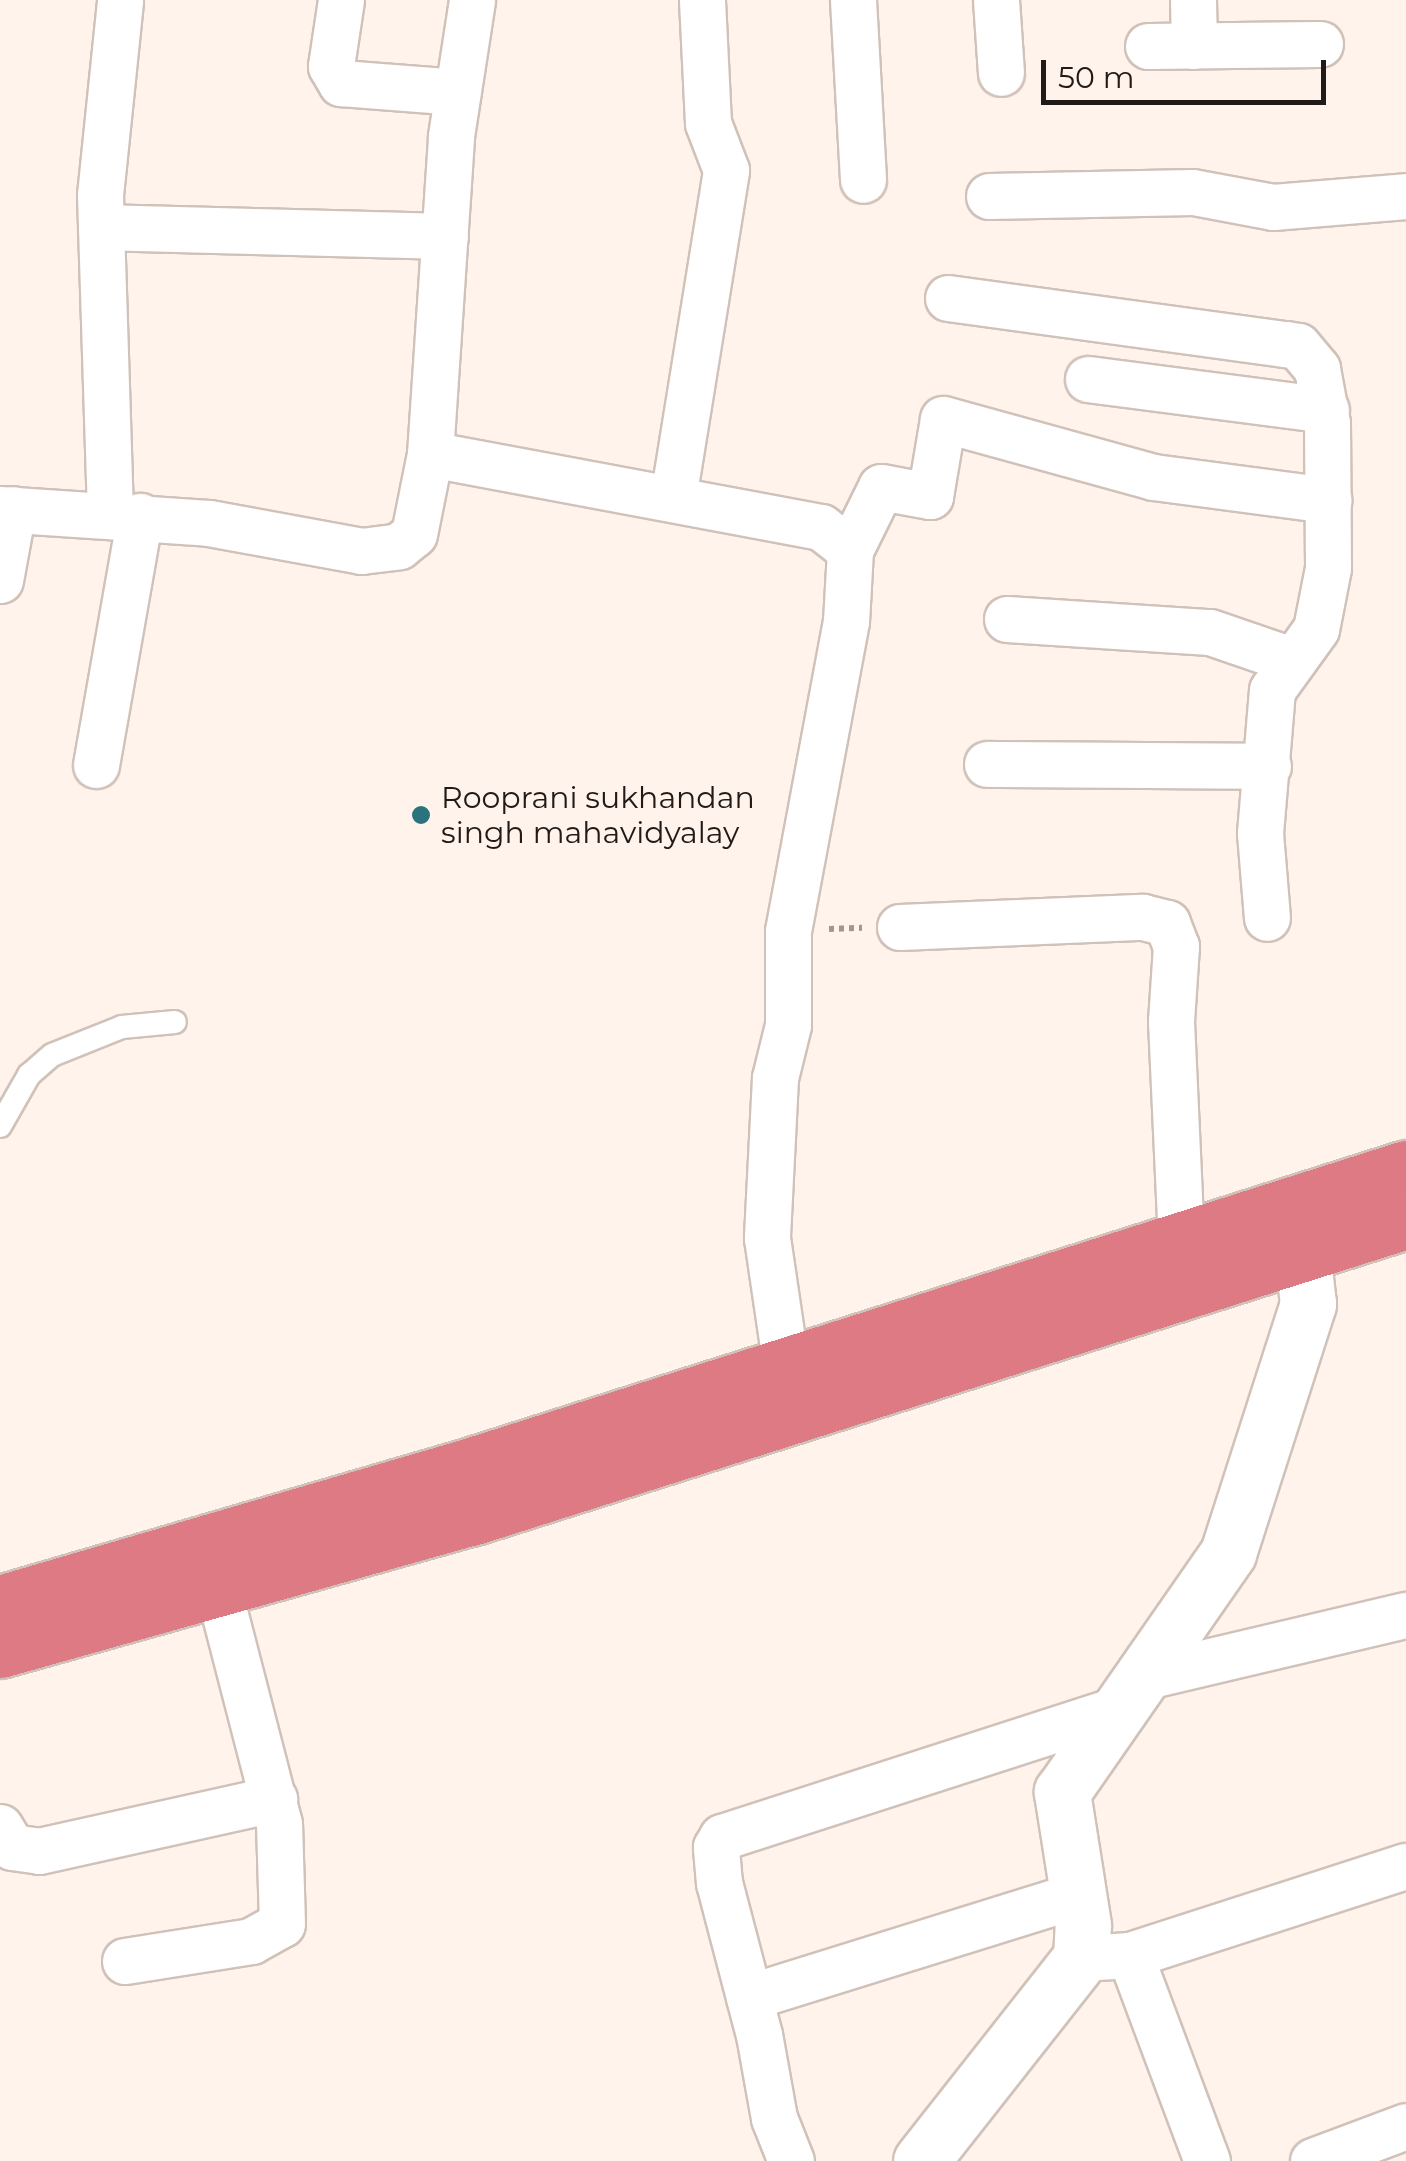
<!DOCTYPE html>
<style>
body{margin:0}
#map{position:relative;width:1406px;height:2161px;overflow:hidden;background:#fff3ec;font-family:Montserrat,sans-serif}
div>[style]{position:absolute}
.path>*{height:6px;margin-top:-3px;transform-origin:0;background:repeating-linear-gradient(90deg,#a09792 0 5px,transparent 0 10px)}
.roads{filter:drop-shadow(2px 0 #d0c2b9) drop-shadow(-2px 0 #d0c2b9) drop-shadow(0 2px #d0c2b9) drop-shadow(0 -2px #d0c2b9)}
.service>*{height:22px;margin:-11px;padding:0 11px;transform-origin:11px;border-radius:11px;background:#fff}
.minor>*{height:45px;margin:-22.5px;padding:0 22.5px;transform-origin:22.5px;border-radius:22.5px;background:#fff}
.tertiary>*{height:55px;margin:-27.5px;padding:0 27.5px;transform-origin:27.5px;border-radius:27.5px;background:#fff}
.trunk>*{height:55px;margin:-27.5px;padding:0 27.5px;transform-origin:27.5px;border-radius:27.5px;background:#de7a84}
.dots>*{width:28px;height:28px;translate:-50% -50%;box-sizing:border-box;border:5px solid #fff3ec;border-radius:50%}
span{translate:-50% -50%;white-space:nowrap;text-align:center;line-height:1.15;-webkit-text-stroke:8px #fff3ec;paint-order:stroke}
.poi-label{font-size:30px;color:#201b18}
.left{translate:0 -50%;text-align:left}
.scale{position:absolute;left:1041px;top:60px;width:285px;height:45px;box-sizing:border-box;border:5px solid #201b18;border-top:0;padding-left:12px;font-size:30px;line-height:35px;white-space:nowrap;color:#201b18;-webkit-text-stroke:8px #fff3ec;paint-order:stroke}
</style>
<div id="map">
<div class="path">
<div style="left:829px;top:929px;width:33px;rotate:-2deg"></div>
</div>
<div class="roads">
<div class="service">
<div style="left:0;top:1126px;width:59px;rotate:-60.4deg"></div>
<div style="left:29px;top:1075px;width:30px;rotate:-41deg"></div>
<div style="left:52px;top:1055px;width:75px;rotate:-21.8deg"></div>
<div style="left:122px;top:1027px;width:53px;rotate:-5.4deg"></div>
</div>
<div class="minor">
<div style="left:341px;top:0;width:67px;rotate:98.6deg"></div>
<div style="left:331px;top:66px;width:20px;rotate:60deg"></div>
<div style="left:341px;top:83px;width:117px;rotate:4.4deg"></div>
<div style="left:853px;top:0;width:180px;rotate:86.8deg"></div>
<div style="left:996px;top:0;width:73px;rotate:86.1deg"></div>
<div style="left:1193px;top:0;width:46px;rotate:88.8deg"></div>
<div style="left:1148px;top:46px;width:172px;rotate:-0.7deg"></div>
<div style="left:989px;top:196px;width:204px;rotate:-1.1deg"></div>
<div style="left:1193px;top:192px;width:81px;rotate:10.6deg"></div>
<div style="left:1273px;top:207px;width:133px;rotate:-4.7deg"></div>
<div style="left:101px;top:227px;width:344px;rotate:1.5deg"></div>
<div style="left:948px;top:298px;width:341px;rotate:7.8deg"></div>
<div style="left:1286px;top:344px;width:12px;rotate:9deg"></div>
<div style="left:1298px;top:346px;width:30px;rotate:50deg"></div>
<div style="left:1317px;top:369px;width:55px;rotate:79.5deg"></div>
<div style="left:1327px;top:423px;width:145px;rotate:89.6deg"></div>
<div style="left:1328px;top:568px;width:62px;rotate:101.1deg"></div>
<div style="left:1316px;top:629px;width:75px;rotate:125.8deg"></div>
<div style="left:1272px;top:690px;width:144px;rotate:94.8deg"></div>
<div style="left:1260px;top:833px;width:85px;rotate:85.3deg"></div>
<div style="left:1088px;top:379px;width:240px;rotate:7.4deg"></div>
<div style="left:430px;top:454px;width:398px;rotate:10.6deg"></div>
<div style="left:821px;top:527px;width:37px;rotate:38deg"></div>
<div style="left:850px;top:550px;width:71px;rotate:93.2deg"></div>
<div style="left:846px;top:621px;width:315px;rotate:100.6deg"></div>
<div style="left:788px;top:931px;width:94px;rotate:90deg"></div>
<div style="left:788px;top:1025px;width:55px;rotate:103.8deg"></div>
<div style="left:775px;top:1078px;width:160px;rotate:92.9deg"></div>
<div style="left:767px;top:1238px;width:129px;rotate:81.6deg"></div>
<div style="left:673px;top:498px;width:332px;rotate:-80.8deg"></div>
<div style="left:726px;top:170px;width:50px;rotate:-111deg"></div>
<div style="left:708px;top:123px;width:123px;rotate:-92.8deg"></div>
<div style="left:0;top:509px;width:209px;rotate:3.8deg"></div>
<div style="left:209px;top:523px;width:155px;rotate:10.4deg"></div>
<div style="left:361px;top:551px;width:38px;rotate:-7deg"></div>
<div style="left:399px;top:546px;width:19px;rotate:-39deg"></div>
<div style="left:414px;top:534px;width:82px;rotate:-78.7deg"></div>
<div style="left:430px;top:454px;width:319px;rotate:-86.2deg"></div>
<div style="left:451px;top:136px;width:138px;rotate:-81.2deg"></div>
<div style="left:110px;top:513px;width:318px;rotate:-91.8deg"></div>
<div style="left:100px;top:195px;width:196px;rotate:-84.1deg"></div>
<div style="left:850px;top:550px;width:70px;rotate:-63.8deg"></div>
<div style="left:881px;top:487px;width:50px;rotate:10.4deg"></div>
<div style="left:930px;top:496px;width:78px;rotate:-80.4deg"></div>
<div style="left:943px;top:419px;width:218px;rotate:15.4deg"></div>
<div style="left:1153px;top:477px;width:177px;rotate:7.5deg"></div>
<div style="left:0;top:580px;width:72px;rotate:-79.6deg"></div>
<div style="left:1007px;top:619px;width:203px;rotate:3.7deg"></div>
<div style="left:1210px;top:632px;width:87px;rotate:18.9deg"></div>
<div style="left:987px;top:764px;width:281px;rotate:0.4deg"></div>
<div style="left:96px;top:765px;width:253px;rotate:-80deg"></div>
<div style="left:900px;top:927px;width:243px;rotate:-2.4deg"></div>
<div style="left:1143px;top:917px;width:25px;rotate:14deg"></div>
<div style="left:1167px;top:923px;width:25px;rotate:69deg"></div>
<div style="left:1176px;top:946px;width:75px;rotate:93.8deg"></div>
<div style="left:1171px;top:1021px;width:222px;rotate:87.4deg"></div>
<div style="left:1147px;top:1676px;width:266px;rotate:-13.3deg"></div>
<div style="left:0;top:1827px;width:23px;rotate:59deg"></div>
<div style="left:12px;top:1847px;width:27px;rotate:8deg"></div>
<div style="left:39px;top:1851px;width:241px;rotate:-12.5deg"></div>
<div style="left:1130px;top:1955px;width:220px;rotate:69.5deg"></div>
<div style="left:1081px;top:1958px;width:49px;rotate:-3.5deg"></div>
<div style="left:1130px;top:1955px;width:290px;rotate:-17.9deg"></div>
<div style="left:125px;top:1961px;width:128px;rotate:-9deg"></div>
<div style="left:251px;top:1941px;width:35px;rotate:-29deg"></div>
<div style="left:282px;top:1924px;width:100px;rotate:-91.7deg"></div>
<div style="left:279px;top:1824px;width:240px;rotate:-104.5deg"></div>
<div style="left:749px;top:1997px;width:343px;rotate:-17.3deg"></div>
<div style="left:791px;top:2161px;width:46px;rotate:-111.6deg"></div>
<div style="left:774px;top:2118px;width:84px;rotate:-100.2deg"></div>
<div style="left:759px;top:2035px;width:157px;rotate:-104.7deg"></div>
<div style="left:719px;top:1883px;width:36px;rotate:-95deg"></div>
<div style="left:716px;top:1847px;width:12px;rotate:-59deg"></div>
<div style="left:722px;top:1837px;width:422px;rotate:-17.9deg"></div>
<div style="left:1313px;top:2161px;width:99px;rotate:-20.6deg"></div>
</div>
<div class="tertiary">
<div style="left:921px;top:2161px;width:258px;rotate:-51.8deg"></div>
<div style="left:1081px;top:1958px;width:33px;rotate:-87deg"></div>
<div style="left:1083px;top:1925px;width:135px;rotate:-99deg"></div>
<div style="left:1062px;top:1792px;width:291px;rotate:-55.2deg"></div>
<div style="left:1228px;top:1553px;width:262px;rotate:-72.2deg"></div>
<div style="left:1308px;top:1304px;width:97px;rotate:-96.5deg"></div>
</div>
<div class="trunk">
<div style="left:0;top:1603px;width:478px;rotate:-16.3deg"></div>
<div style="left:459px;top:1469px;width:994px;rotate:-17.63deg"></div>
<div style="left:0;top:1650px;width:489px;rotate:-15.7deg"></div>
<div style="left:471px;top:1518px;width:981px;rotate:-17.62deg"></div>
</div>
</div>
<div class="dots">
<div style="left:421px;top:815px;background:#2a737c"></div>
</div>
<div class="poi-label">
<span class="left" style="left:441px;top:815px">Rooprani sukhandan<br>singh mahavidyalay</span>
</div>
<div class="scale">50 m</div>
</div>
